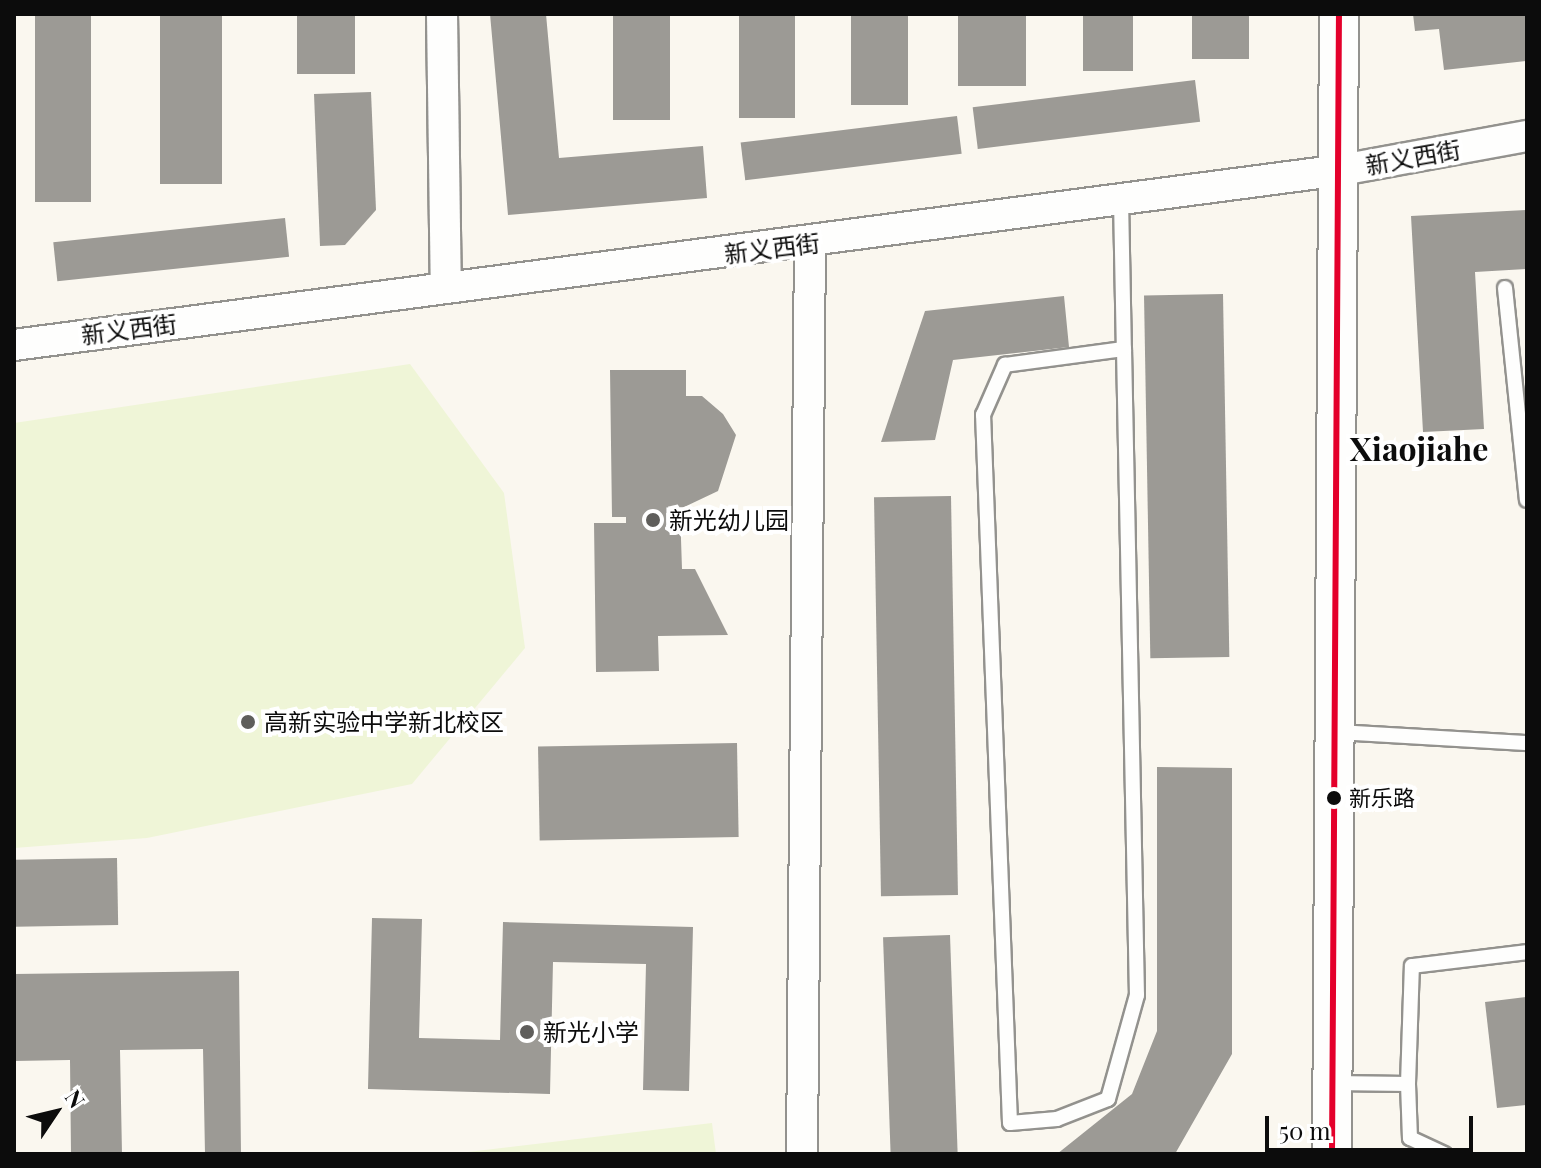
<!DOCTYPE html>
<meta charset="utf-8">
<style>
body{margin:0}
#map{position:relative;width:1541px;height:1168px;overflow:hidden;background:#faf7ef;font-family:"Playfair Display","Noto Sans SC",serif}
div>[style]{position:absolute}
.pitch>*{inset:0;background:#eff5d7}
.building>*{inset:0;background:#9c9a95;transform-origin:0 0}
.roads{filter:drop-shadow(2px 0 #93928e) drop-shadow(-2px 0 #93928e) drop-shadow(0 2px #93928e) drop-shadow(0 -2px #93928e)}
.service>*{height:14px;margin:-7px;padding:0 7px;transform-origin:7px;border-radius:7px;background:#fefefd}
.minor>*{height:30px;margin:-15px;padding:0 15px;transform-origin:15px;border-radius:15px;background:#fefefd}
.tertiary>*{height:38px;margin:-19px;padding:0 19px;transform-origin:19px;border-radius:19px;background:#fefefd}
.bus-1>*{height:6px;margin:-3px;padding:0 3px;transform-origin:3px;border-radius:3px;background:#e4002b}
.dots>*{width:22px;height:22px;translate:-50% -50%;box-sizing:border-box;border:4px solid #fff;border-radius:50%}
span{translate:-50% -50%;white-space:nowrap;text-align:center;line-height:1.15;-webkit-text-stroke:8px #fff;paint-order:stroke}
.bus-label{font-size:22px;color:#0c0c0c}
.left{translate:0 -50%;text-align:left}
.street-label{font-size:24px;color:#0c0c0c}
.poi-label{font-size:24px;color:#0c0c0c}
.district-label{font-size:32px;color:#0c0c0c;font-weight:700}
.frame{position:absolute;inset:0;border:16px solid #0c0c0c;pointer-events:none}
.north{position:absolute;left:16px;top:1072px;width:80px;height:80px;-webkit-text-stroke:6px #fff;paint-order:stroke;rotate:55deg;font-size:22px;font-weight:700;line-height:32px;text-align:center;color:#0c0c0c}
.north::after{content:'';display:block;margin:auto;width:28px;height:36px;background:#0c0c0c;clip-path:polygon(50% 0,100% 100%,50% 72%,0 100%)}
.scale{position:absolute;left:1265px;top:1116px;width:208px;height:36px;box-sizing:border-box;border:4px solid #0c0c0c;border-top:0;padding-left:10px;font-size:24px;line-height:28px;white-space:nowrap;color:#0c0c0c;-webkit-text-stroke:6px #fff;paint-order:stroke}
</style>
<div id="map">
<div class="pitch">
<div style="clip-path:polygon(410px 364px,504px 493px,525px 648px,412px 784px,147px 838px,14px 848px,14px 423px)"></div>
<div style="clip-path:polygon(712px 1123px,716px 1154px,451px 1154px)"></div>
</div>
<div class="building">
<div style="left:35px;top:14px;width:56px;height:188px"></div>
<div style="left:160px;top:14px;width:62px;height:170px"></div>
<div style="left:297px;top:14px;width:58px;height:60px"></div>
<div style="clip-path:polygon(490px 14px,546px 14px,559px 158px,703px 146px,707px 198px,508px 215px)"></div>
<div style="left:613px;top:14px;width:57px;height:106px"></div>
<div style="left:739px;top:14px;width:56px;height:104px"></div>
<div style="left:851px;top:14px;width:57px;height:91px"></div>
<div style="left:958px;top:14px;width:68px;height:72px"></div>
<div style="left:1083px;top:14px;width:50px;height:57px"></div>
<div style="left:1192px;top:14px;width:57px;height:45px"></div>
<div style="clip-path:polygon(1413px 14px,1527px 14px,1527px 61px,1444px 70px,1439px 29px,1415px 31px)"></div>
<div style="left:1195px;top:80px;width:42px;height:224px;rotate:83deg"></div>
<div style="clip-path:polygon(371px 92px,376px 210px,345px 245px,320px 246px,314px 94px)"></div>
<div style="left:957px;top:116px;width:38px;height:218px;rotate:83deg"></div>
<div style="clip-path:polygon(1527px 210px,1527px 269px,1475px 272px,1484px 429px,1423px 432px,1411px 216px)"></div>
<div style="left:285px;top:218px;width:39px;height:233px;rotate:84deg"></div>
<div style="left:1223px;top:294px;width:363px;height:79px;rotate:89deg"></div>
<div style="clip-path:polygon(1064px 296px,1069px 347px,953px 360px,935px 440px,881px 442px,925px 311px)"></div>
<div style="clip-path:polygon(610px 370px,686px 370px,686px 396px,702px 396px,723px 414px,736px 435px,718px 491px,680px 509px,682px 569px,695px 569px,728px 635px,658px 636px,659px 671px,596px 672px,594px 523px,626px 523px,626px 517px,612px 517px)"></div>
<div style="left:951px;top:496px;width:399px;height:77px;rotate:89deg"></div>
<div style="left:737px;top:743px;width:94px;height:199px;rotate:89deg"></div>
<div style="clip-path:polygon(1157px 767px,1232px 768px,1232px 1054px,1175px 1154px,1057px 1154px,1132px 1094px,1157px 1031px)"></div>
<div style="left:117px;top:858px;width:67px;height:103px;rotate:89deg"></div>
<div style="clip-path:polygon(372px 918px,422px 919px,419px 1038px,500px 1040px,503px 922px,693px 927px,689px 1091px,643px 1090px,646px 964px,553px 962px,550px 1094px,368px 1089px)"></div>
<div style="left:950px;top:935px;width:219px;height:67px;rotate:88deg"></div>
<div style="clip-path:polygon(239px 971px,241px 1154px,205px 1154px,203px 1049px,120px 1050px,122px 1154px,71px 1154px,70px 1060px,14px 1061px,14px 974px)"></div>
<div style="clip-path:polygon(1527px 997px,1527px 1105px,1497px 1108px,1485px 1002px)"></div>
</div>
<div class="roads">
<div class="service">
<div style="left:1121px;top:199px;width:150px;rotate:88.9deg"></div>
<div style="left:1124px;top:349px;width:646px;rotate:88.85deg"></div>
<div style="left:1137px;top:995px;width:108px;rotate:105.6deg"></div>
<div style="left:1108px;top:1099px;width:55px;rotate:158.6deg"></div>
<div style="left:1057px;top:1119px;width:47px;rotate:175.1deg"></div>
<div style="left:1010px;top:1123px;width:709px;rotate:-92.18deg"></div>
<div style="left:983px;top:415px;width:55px;rotate:-66.3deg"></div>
<div style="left:1005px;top:365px;width:120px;rotate:-7.7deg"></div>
<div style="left:1505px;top:288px;width:213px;rotate:84.1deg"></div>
<div style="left:1336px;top:732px;width:191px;rotate:3.3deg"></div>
<div style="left:1333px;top:1083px;width:75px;rotate:0.8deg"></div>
<div style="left:1408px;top:1084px;width:118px;rotate:-88.1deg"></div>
<div style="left:1412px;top:966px;width:116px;rotate:-6.9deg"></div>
<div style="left:1408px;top:1084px;width:54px;rotate:87.9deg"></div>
<div style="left:1410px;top:1138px;width:38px;rotate:25deg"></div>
</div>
<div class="minor">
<div style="left:442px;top:14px;width:274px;rotate:89.2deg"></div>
<div style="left:14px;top:345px;width:1338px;rotate:-7.51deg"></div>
<div style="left:1341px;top:170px;width:189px;rotate:-10.4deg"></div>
<div style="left:802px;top:1154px;width:911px;rotate:-89.5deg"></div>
</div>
<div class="tertiary">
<div style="left:1332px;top:1154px;width:1140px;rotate:-89.65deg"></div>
</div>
</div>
<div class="bus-1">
<div style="left:1332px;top:1154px;width:1140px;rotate:-89.65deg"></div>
</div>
<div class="dots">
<div style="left:653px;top:520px;background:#5f5e5b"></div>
<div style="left:248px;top:722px;background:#5f5e5b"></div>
<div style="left:1334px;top:798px;background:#0c0c0c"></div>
<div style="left:527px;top:1032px;background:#5f5e5b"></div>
</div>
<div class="bus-label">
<span class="left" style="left:1349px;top:798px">新乐路</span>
</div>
<div class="street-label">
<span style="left:1413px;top:157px;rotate:-10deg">新义西街</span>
<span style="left:772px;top:248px;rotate:-7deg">新义西街</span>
<span style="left:129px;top:329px;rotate:-7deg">新义西街</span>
</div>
<div class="poi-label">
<span class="left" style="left:669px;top:520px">新光幼儿园</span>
<span class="left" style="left:264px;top:722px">高新实验中学新北校区</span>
<span class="left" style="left:543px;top:1032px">新光小学</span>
</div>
<div class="district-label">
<span style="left:1419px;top:448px">Xiaojiahe</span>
</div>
<div class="frame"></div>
<div class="north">N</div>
<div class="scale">50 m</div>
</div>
